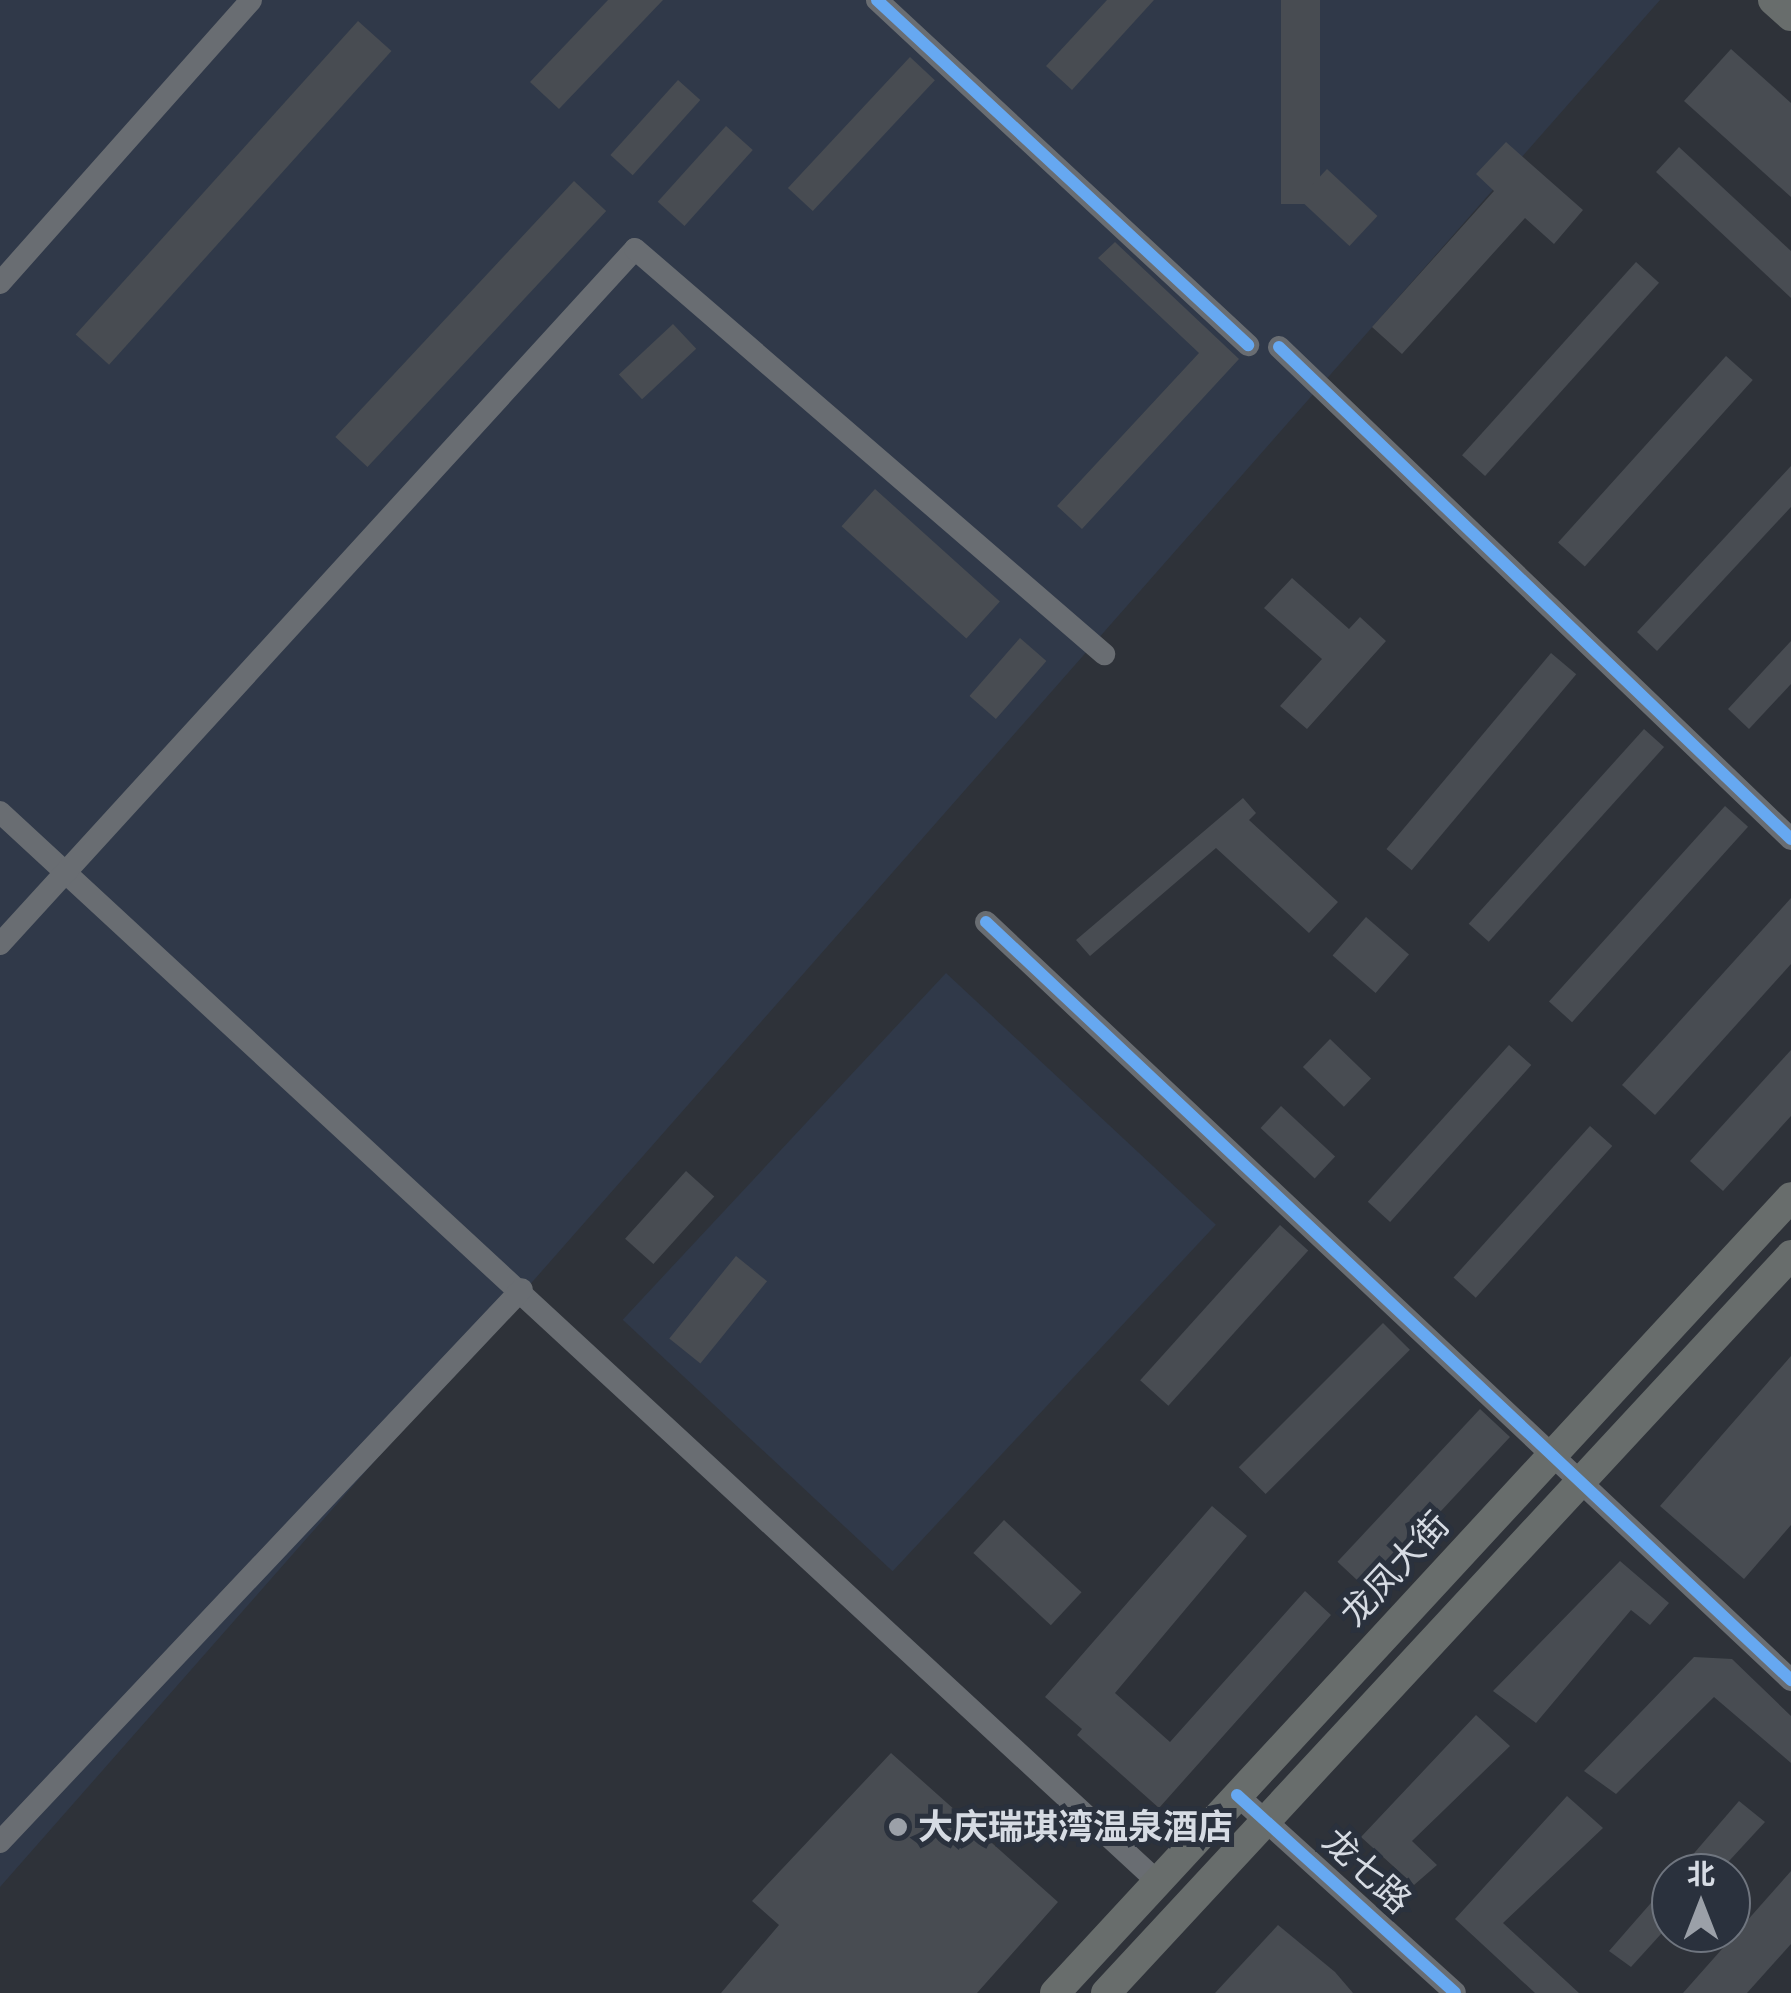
<!DOCTYPE html>
<meta charset="utf-8">
<style>
body{margin:0}
#map{position:relative;width:1791px;height:1993px;overflow:hidden;background:#2e3239;font-family:"DM Sans","Noto Sans SC",sans-serif}
div>[style]{position:absolute}
.built>*{inset:0;background:#303949;transform-origin:0 0}
.building>*{inset:0;background:#484c52;transform-origin:0 0}
.minor>*{height:22px;margin:-11px;padding:0 11px;transform-origin:11px;border-radius:11px;background:#696d72}
.major>*{height:30px;margin:-15px;padding:0 15px;transform-origin:15px;border-radius:15px;background:#686d6c}
.cycleway>*{height:12px;margin:-6px;padding:0 6px;transform-origin:6px;border-radius:6px;background:#66a8f1}
.dots>*{width:28px;height:28px;translate:-50% -50%;box-sizing:border-box;border:5px solid #2a313d;border-radius:50%}
span{translate:-50% -50%;white-space:nowrap;text-align:center;line-height:1.15;-webkit-text-stroke:10px #2a313d;paint-order:stroke}
.street-label{font-size:35px;color:#d6dbe3}
.poi-label{font-size:35px;color:#d6dbe3;font-weight:700}
.left{translate:0 -50%;text-align:left}
.north{position:absolute;left:1651px;top:1853px;width:100px;height:100px;box-sizing:border-box;background:#2a313d;border:2px solid #6f757f;border-radius:50%;rotate:0deg;font-size:28px;font-weight:700;line-height:40px;text-align:center;color:#d6dbe3}
.north::after{content:'';display:block;margin:auto;width:35px;height:45px;background:#9ba0a8;clip-path:polygon(50% 0,100% 100%,50% 72%,0 100%)}
</style>
<div id="map">
<div class="built">
<div style="clip-path:polygon(0 0,1660px 0,0 1887px)"></div>
<div style="left:946px;top:973px;width:369px;height:474px;rotate:43deg"></div>
</div>
<div class="building">
<div style="clip-path:polygon(608px 0,663px 0,559px 109px,530px 82px)"></div>
<div style="clip-path:polygon(1107px 0,1154px 0,1072px 90px,1046px 66px)"></div>
<div style="left:1281px;top:0;width:39px;height:204px"></div>
<div style="left:358px;top:21px;width:45px;height:422px;rotate:42deg"></div>
<div style="clip-path:polygon(1731px 49px,1791px 103px,1791px 197px,1684px 101px)"></div>
<div style="left:910px;top:57px;width:34px;height:179px;rotate:43deg"></div>
<div style="left:678px;top:80px;width:30px;height:101px;rotate:42deg"></div>
<div style="left:726px;top:126px;width:36px;height:102px;rotate:42deg"></div>
<div style="clip-path:polygon(1506px 142px,1583px 210px,1554px 244px,1525px 218px,1402px 354px,1372px 327px,1494px 191px,1476px 174px)"></div>
<div style="clip-path:polygon(1679px 147px,1791px 251px,1791px 298px,1656px 172px)"></div>
<div style="left:1327px;top:169px;width:69px;height:41px;rotate:43deg"></div>
<div style="left:574px;top:181px;width:44px;height:350px;rotate:43deg"></div>
<div style="clip-path:polygon(1115px 242px,1239px 359px,1082px 529px,1057px 506px,1199px 353px,1098px 258px)"></div>
<div style="left:1636px;top:262px;width:31px;height:260px;rotate:42deg"></div>
<div style="left:673px;top:324px;width:34px;height:74px;rotate:47deg"></div>
<div style="left:1726px;top:356px;width:36px;height:251px;rotate:42deg"></div>
<div style="clip-path:polygon(1791px 466px,1791px 507px,1657px 651px,1637px 632px)"></div>
<div style="left:875px;top:489px;width:168px;height:50px;rotate:42deg"></div>
<div style="clip-path:polygon(1292px 578px,1349px 629px,1360px 617px,1386px 641px,1307px 729px,1280px 706px,1322px 659px,1264px 608px)"></div>
<div style="left:1020px;top:638px;width:35px;height:77px;rotate:41deg"></div>
<div style="clip-path:polygon(1791px 641px,1791px 684px,1749px 729px,1728px 709px)"></div>
<div style="left:1551px;top:653px;width:33px;height:256px;rotate:40deg"></div>
<div style="left:1644px;top:729px;width:27px;height:262px;rotate:42deg"></div>
<div style="clip-path:polygon(1243px 798px,1256px 813px,1249px 820px,1338px 902px,1309px 933px,1216px 848px,1090px 956px,1076px 940px)"></div>
<div style="left:1725px;top:806px;width:31px;height:263px;rotate:42deg"></div>
<div style="clip-path:polygon(1791px 898px,1791px 964px,1655px 1115px,1622px 1085px)"></div>
<div style="left:1366px;top:917px;width:57px;height:51px;rotate:41deg"></div>
<div style="left:1330px;top:1039px;width:57px;height:39px;rotate:44deg"></div>
<div style="left:1509px;top:1045px;width:30px;height:211px;rotate:42deg"></div>
<div style="clip-path:polygon(1791px 1050px,1791px 1116px,1723px 1191px,1690px 1161px)"></div>
<div style="left:1281px;top:1106px;width:74px;height:30px;rotate:43deg"></div>
<div style="left:1590px;top:1126px;width:30px;height:204px;rotate:42deg"></div>
<div style="left:686px;top:1171px;width:38px;height:91px;rotate:42deg"></div>
<div style="left:1280px;top:1225px;width:38px;height:209px;rotate:42deg"></div>
<div style="left:736px;top:1256px;width:40px;height:106px;rotate:39deg"></div>
<div style="left:1383px;top:1323px;width:38px;height:204px;rotate:45deg"></div>
<div style="clip-path:polygon(1791px 1356px,1791px 1525px,1744px 1579px,1660px 1506px)"></div>
<div style="left:1480px;top:1409px;width:41px;height:209px;rotate:43deg"></div>
<div style="clip-path:polygon(1212px 1506px,1247px 1536px,1115px 1693px,1170px 1742px,1305px 1591px,1331px 1615px,1159px 1808px,1077px 1735px,1082px 1729px,1045px 1697px)"></div>
<div style="left:1004px;top:1520px;width:106px;height:45px;rotate:43deg"></div>
<div style="clip-path:polygon(1620px 1561px,1669px 1603px,1650px 1625px,1631px 1610px,1536px 1723px,1493px 1691px)"></div>
<div style="clip-path:polygon(1694px 1657px,1732px 1659px,1791px 1716px,1791px 1763px,1714px 1697px,1616px 1794px,1584px 1771px)"></div>
<div style="clip-path:polygon(1476px 1715px,1510px 1746px,1412px 1841px,1437px 1865px,1414px 1885px,1361px 1837px)"></div>
<div style="clip-path:polygon(891px 1753px,1058px 1902px,977px 1993px,721px 1993px,779px 1925px,752px 1901px)"></div>
<div style="clip-path:polygon(1567px 1796px,1603px 1828px,1503px 1923px,1579px 1993px,1535px 1993px,1455px 1919px)"></div>
<div style="clip-path:polygon(1739px 1801px,1765px 1822px,1718px 1873px,1677px 1873px)"></div>
<div style="clip-path:polygon(1791px 1871px,1791px 1944px,1747px 1993px,1683px 1993px)"></div>
<div style="clip-path:polygon(1671px 1880px,1671px 1923px,1631px 1967px,1609px 1951px)"></div>
<div style="clip-path:polygon(1278px 1925px,1335px 1972px,1353px 1993px,1215px 1993px)"></div>
</div>
<div class="minor">
<div style="left:877px;top:0;width:507px;rotate:42.92deg"></div>
<div style="left:0;top:283px;width:378px;rotate:-48.4deg"></div>
<div style="left:1279px;top:347px;width:710px;rotate:43.86deg"></div>
<div style="left:0;top:812px;width:1575px;rotate:42.74deg"></div>
<div style="left:986px;top:922px;width:1106px;rotate:43.28deg"></div>
<div style="left:0;top:944px;width:941px;rotate:-47.58deg"></div>
<div style="left:635px;top:249px;width:620px;rotate:40.81deg"></div>
<div style="left:1237px;top:1795px;width:294px;rotate:42.2deg"></div>
<div style="left:0;top:1842px;width:760px;rotate:-46.65deg"></div>
</div>
<div class="major">
<div style="left:1773px;top:0;width:24px;rotate:42deg"></div>
<div style="left:1055px;top:1993px;width:1084px;rotate:-47.24deg"></div>
<div style="left:1106px;top:1993px;width:1007px;rotate:-47.13deg"></div>
</div>
<div class="cycleway">
<div style="left:877px;top:0;width:507px;rotate:42.92deg"></div>
<div style="left:1279px;top:347px;width:710px;rotate:43.86deg"></div>
<div style="left:986px;top:922px;width:1106px;rotate:43.28deg"></div>
<div style="left:1237px;top:1795px;width:294px;rotate:42.2deg"></div>
</div>
<div class="dots">
<div style="left:898px;top:1827px;background:#9ba0a8"></div>
</div>
<div class="street-label">
<span style="left:1395px;top:1569px;rotate:-47deg">龙凤大街</span>
<span style="left:1367px;top:1871px;rotate:43deg">龙七路</span>
</div>
<div class="poi-label">
<span class="left" style="left:918px;top:1827px">大庆瑞琪湾温泉酒店</span>
</div>
<div class="north">北</div>
</div>
